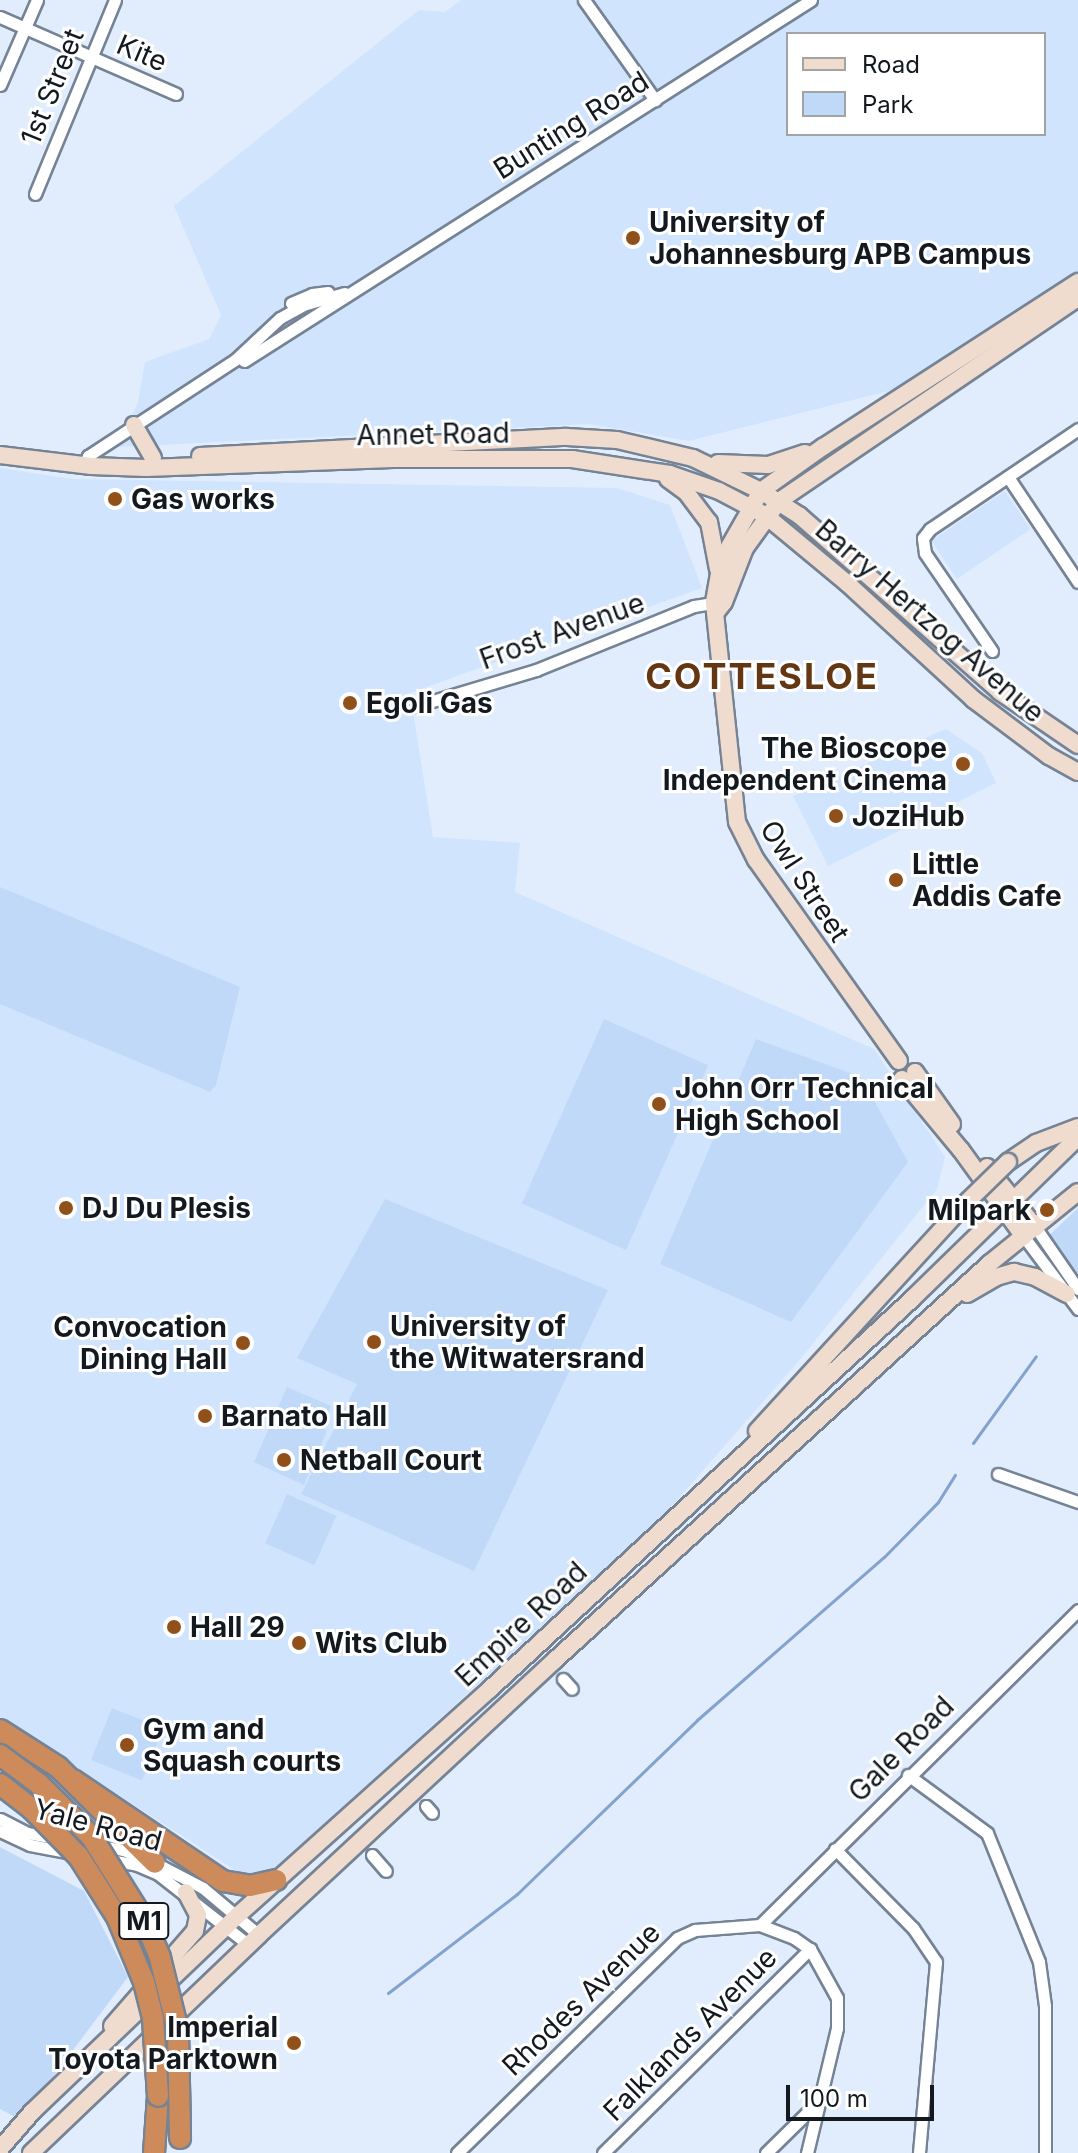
<!DOCTYPE html>
<style>
body{margin:0}
#map{position:relative;width:1078px;height:2153px;overflow:hidden;background:#e1edfd;font-family:Inter,sans-serif}
div>[style]{position:absolute}
.built>*{inset:0;background:#d0e4fd;transform-origin:0 0}
.green>*{inset:0;background:#c1d9f8;transform-origin:0 0}
.stream>*{height:3px;margin:-1.5px;padding:0 1.5px;transform-origin:1.5px;border-radius:1.5px;background:#82a3ce}
.roads{filter:drop-shadow(2px 0 #758395) drop-shadow(-2px 0 #758395) drop-shadow(0 2px #758395) drop-shadow(0 -2px #758395)}
.street>*{height:11px;margin:-5.5px;padding:0 5.5px;transform-origin:5.5px;border-radius:5.5px;background:#fff}
.secondary>*{height:16px;margin:-8px;padding:0 8px;transform-origin:8px;border-radius:8px;background:#f0dcce}
.highway>*{height:20px;margin:-10px;padding:0 10px;transform-origin:10px;border-radius:10px;background:#cd8b5c}
.bridges{filter:drop-shadow(2px 0 #758395) drop-shadow(-2px 0 #758395) drop-shadow(0 2px #758395) drop-shadow(0 -2px #758395)}
.secondary-bridge>*{height:16px;margin:-8px;padding:0 8px;transform-origin:8px;border-radius:8px;background:#f0dcce}
.highway-bridge>*{height:20px;margin:-10px;padding:0 10px;transform-origin:10px;border-radius:10px;background:#cd8b5c}
.dots>*{width:22px;height:22px;translate:-50% -50%;box-sizing:border-box;border:4px solid #fff;border-radius:50%}
span{translate:-50% -50%;white-space:nowrap;text-align:center;line-height:1.15;-webkit-text-stroke:6px #fff;paint-order:stroke}
.shield-label span{padding:2px 6px;background:#fff;border:2px solid;border-radius:6px;-webkit-text-stroke-width:0}
.shield-label{font-size:26px;color:#13191f;font-weight:700}
.street-label{font-size:28px;color:#13191f}
.poi-label{font-size:28px;color:#13191f;font-weight:700}
.left{translate:0 -50%;text-align:left}
.right{translate:-100% -50%;text-align:right}
.district-label{font-size:36px;color:#633713;font-weight:700;letter-spacing:2px}
.legend{position:absolute;left:786px;top:32px;width:260px;height:104px;box-sizing:border-box;background:#fff;border:2px solid #a1a3a5;margin:0;padding:10px 14px;list-style:none;font-size:24px;color:#13191f}
.legend li{display:flex;align-items:center;gap:16px;height:40px}
.legend b{width:40px;border:2px solid #a1a3a5}
.scale{position:absolute;left:786px;top:2085px;width:148px;height:36px;box-sizing:border-box;border:4px solid #13191f;border-top:0;padding-left:10px;font-size:24px;line-height:28px;white-space:nowrap;color:#13191f;-webkit-text-stroke:6px #fff;paint-order:stroke}
</style>
<div id="map">
<div class="built">
<div style="clip-path:polygon(evenodd,461px 0,1078px 0,1078px 271px,893px 390px,689px 441px,589px 424px,117px 447px,138px 402px,145px 362px,209px 339px,221px 315px,174px 206px,419px 10px,445px 12px,461px 0,788px 34px,1044px 34px,1044px 134px,788px 134px,788px 34px)"></div>
<div style="clip-path:polygon(0 468px,73px 479px,617px 488px,670px 505px,702px 588px,410px 693px,433px 837px,520px 843px,515px 892px,874px 1049px,945px 1157px,937px 1189px,798px 1362px,663px 1516px,273px 1870px,241px 1874px,0 1718px)"></div>
<div style="left:1005px;top:491px;width:46px;height:89px;rotate:56deg"></div>
<div style="clip-path:polygon(946px 729px,982px 753px,996px 783px,828px 866px,793px 796px)"></div>
</div>
<div class="green">
<div style="clip-path:polygon(0 887px,240px 987px,216px 1085px,210px 1092px,0 1004px)"></div>
<div style="left:604px;top:1019px;width:114px;height:202px;rotate:24deg"></div>
<div style="clip-path:polygon(756px 1039px,861px 1077px,908px 1162px,791px 1322px,660px 1264px)"></div>
<div style="clip-path:polygon(385px 1199px,608px 1290px,474px 1571px,301px 1494px,357px 1384px,297px 1358px)"></div>
<div style="clip-path:polygon(1078px 1208px,1078px 1284px,1043px 1241px)"></div>
<div style="clip-path:polygon(287px 1387px,331px 1406px,321px 1428px,327px 1431px,304px 1485px,254px 1462px)"></div>
<div style="left:287px;top:1494px;width:54px;height:54px;rotate:24deg"></div>
<div style="left:112px;top:1708px;width:55px;height:56px;rotate:22deg"></div>
<div style="clip-path:polygon(0 1847px,84px 1891px,128px 1977px,43px 2090px,17px 2118px,0 2109px)"></div>
</div>
<div class="stream">
<div style="left:973px;top:1443px;width:107px;rotate:-54.1deg"></div>
<div style="left:388px;top:1993px;width:163px;rotate:-37.5deg"></div>
<div style="left:517px;top:1894px;width:250px;rotate:-44deg"></div>
<div style="left:697px;top:1720px;width:248px;rotate:-41.1deg"></div>
<div style="left:884px;top:1557px;width:77px;rotate:-45.5deg"></div>
<div style="left:938px;top:1502px;width:32px;rotate:-58deg"></div>
</div>
<div class="roads">
<div class="street">
<div style="left:584px;top:0;width:123px;rotate:54.6deg"></div>
<div style="left:0;top:17px;width:192px;rotate:23.6deg"></div>
<div style="left:0;top:85px;width:93px;rotate:-66.5deg"></div>
<div style="left:35px;top:194px;width:210px;rotate:-67.6deg"></div>
<div style="left:291px;top:303px;width:23px;rotate:-23deg"></div>
<div style="left:312px;top:294px;width:16px;rotate:-7deg"></div>
<div style="left:244px;top:361px;width:672px;rotate:-32.48deg"></div>
<div style="left:84px;top:466px;width:11px;rotate:-68deg"></div>
<div style="left:88px;top:456px;width:177px;rotate:-33.2deg"></div>
<div style="left:236px;top:359px;width:60px;rotate:-43deg"></div>
<div style="left:280px;top:318px;width:26px;rotate:-29deg"></div>
<div style="left:303px;top:305px;width:43px;rotate:-16.3deg"></div>
<div style="left:1008px;top:477px;width:126px;rotate:56.3deg"></div>
<div style="left:992px;top:651px;width:119px;rotate:-124.4deg"></div>
<div style="left:925px;top:553px;width:15px;rotate:-98deg"></div>
<div style="left:923px;top:538px;width:11px;rotate:-52deg"></div>
<div style="left:930px;top:529px;width:179px;rotate:-34deg"></div>
<div style="left:416px;top:706px;width:125px;rotate:-16.7deg"></div>
<div style="left:536px;top:670px;width:170px;rotate:-22.1deg"></div>
<div style="left:694px;top:606px;width:26px;rotate:-9deg"></div>
<div style="left:1036px;top:1228px;width:74px;rotate:55.5deg"></div>
<div style="left:1024px;top:1237px;width:90px;rotate:53.1deg"></div>
<div style="left:998px;top:1474px;width:85px;rotate:19.3deg"></div>
<div style="left:563px;top:1679px;width:13px;rotate:48deg"></div>
<div style="left:908px;top:1775px;width:98px;rotate:36.3deg"></div>
<div style="left:987px;top:1833px;width:139px;rotate:68deg"></div>
<div style="left:1039px;top:1962px;width:44px;rotate:82.2deg"></div>
<div style="left:1045px;top:2006px;width:147px;rotate:90deg"></div>
<div style="left:426px;top:1806px;width:9px;rotate:49deg"></div>
<div style="left:0;top:1819px;width:30px;rotate:27deg"></div>
<div style="left:27px;top:1833px;width:97px;rotate:10deg"></div>
<div style="left:123px;top:1850px;width:35px;rotate:22deg"></div>
<div style="left:155px;top:1863px;width:54px;rotate:27.5deg"></div>
<div style="left:203px;top:1888px;width:73px;rotate:40deg"></div>
<div style="left:0;top:1831px;width:33px;rotate:25deg"></div>
<div style="left:30px;top:1845px;width:43px;rotate:10.8deg"></div>
<div style="left:835px;top:1849px;width:111px;rotate:45.4deg"></div>
<div style="left:913px;top:1928px;width:41px;rotate:55.9deg"></div>
<div style="left:936px;top:1962px;width:192px;rotate:95.1deg"></div>
<div style="left:372px;top:1855px;width:21px;rotate:49deg"></div>
<div style="left:104px;top:1859px;width:34px;rotate:10deg"></div>
<div style="left:137px;top:1865px;width:23px;rotate:23deg"></div>
<div style="left:158px;top:1874px;width:115px;rotate:38deg"></div>
<div style="left:760px;top:1925px;width:448px;rotate:-44.7deg"></div>
<div style="left:457px;top:2153px;width:308px;rotate:-44.3deg"></div>
<div style="left:677px;top:1938px;width:20px;rotate:-24deg"></div>
<div style="left:695px;top:1930px;width:65px;rotate:-4.4deg"></div>
<div style="left:760px;top:1925px;width:36px;rotate:21deg"></div>
<div style="left:794px;top:1938px;width:19px;rotate:35deg"></div>
<div style="left:810px;top:1949px;width:56px;rotate:61.1deg"></div>
<div style="left:837px;top:1998px;width:30px;rotate:90deg"></div>
<div style="left:837px;top:2028px;width:129px;rotate:103.5deg"></div>
<div style="left:603px;top:2153px;width:291px;rotate:-44.6deg"></div>
<div style="left:766px;top:2153px;width:76px;rotate:-44.5deg"></div>
</div>
<div class="secondary">
<div style="left:134px;top:425px;width:38px;rotate:60deg"></div>
<div style="left:0;top:455px;width:92px;rotate:6.9deg"></div>
<div style="left:91px;top:466px;width:55px;rotate:2.1deg"></div>
<div style="left:146px;top:468px;width:247px;rotate:-2.1deg"></div>
<div style="left:393px;top:459px;width:179px"></div>
<div style="left:572px;top:459px;width:99px;rotate:8.7deg"></div>
<div style="left:670px;top:474px;width:52px;rotate:19.1deg"></div>
<div style="left:719px;top:491px;width:52px;rotate:27.6deg"></div>
<div style="left:765px;top:515px;width:107px;rotate:39.7deg"></div>
<div style="left:847px;top:583px;width:171px;rotate:42.6deg"></div>
<div style="left:973px;top:699px;width:95px;rotate:36.9deg"></div>
<div style="left:1049px;top:756px;width:33px;rotate:29deg"></div>
<div style="left:200px;top:456px;width:367px;rotate:-3deg"></div>
<div style="left:567px;top:437px;width:50px;rotate:3.4deg"></div>
<div style="left:617px;top:440px;width:78px;rotate:13.3deg"></div>
<div style="left:693px;top:458px;width:76px;rotate:25.9deg"></div>
<div style="left:761px;top:491px;width:46px;rotate:32.7deg"></div>
<div style="left:800px;top:516px;width:266px;rotate:41.3deg"></div>
<div style="left:1000px;top:692px;width:94px;rotate:34.2deg"></div>
<div style="left:718px;top:463px;width:50px;rotate:2.3deg"></div>
<div style="left:768px;top:465px;width:39px;rotate:-18deg"></div>
<div style="left:668px;top:479px;width:22px;rotate:36deg"></div>
<div style="left:686px;top:492px;width:38px;rotate:53deg"></div>
<div style="left:709px;top:522px;width:48px;rotate:79.2deg"></div>
<div style="left:717px;top:611px;width:11px;rotate:-52deg"></div>
<div style="left:724px;top:602px;width:58px;rotate:-68.7deg"></div>
<div style="left:745px;top:548px;width:58px;rotate:-54.1deg"></div>
<div style="left:779px;top:501px;width:361px;rotate:-34.2deg"></div>
<div style="left:899px;top:1061px;width:247px;rotate:-125.4deg"></div>
<div style="left:756px;top:860px;width:42px;rotate:-116.6deg"></div>
<div style="left:737px;top:822px;width:221px;rotate:-96deg"></div>
<div style="left:714px;top:602px;width:27px;rotate:-80deg"></div>
<div style="left:719px;top:575px;width:30px;rotate:-70deg"></div>
<div style="left:729px;top:547px;width:64px;rotate:-60.3deg"></div>
<div style="left:761px;top:491px;width:76px;rotate:-35.4deg"></div>
<div style="left:823px;top:447px;width:304px;rotate:-32.9deg"></div>
<div style="left:915px;top:1072px;width:64px;rotate:54.6deg"></div>
<div style="left:902px;top:1079px;width:92px;rotate:50.3deg"></div>
<div style="left:961px;top:1150px;width:107px;rotate:54.1deg"></div>
<div style="left:1008px;top:1162px;width:34px;rotate:-34deg"></div>
<div style="left:1036px;top:1143px;width:45px;rotate:-20.9deg"></div>
<div style="left:987px;top:1167px;width:78px;rotate:51.2deg"></div>
<div style="left:967px;top:1294px;width:34px;rotate:-30deg"></div>
<div style="left:996px;top:1277px;width:19px;rotate:-16deg"></div>
<div style="left:1014px;top:1272px;width:22px;rotate:13deg"></div>
<div style="left:1035px;top:1277px;width:36px;rotate:28deg"></div>
<div style="left:757px;top:1431px;width:312px;rotate:-47.5deg"></div>
<div style="left:112px;top:2026px;width:126px;rotate:-48.9deg"></div>
<div style="left:195px;top:1931px;width:16px;rotate:-79deg"></div>
<div style="left:198px;top:1915px;width:26px;rotate:-118deg"></div>
<div style="left:0;top:2149px;width:49px;rotate:-49.1deg"></div>
<div style="left:32px;top:2112px;width:284px;rotate:-43.7deg"></div>
<div style="left:237px;top:1916px;width:340px;rotate:-41.9deg"></div>
<div style="left:490px;top:1689px;width:575px;rotate:-42.74deg"></div>
<div style="left:912px;top:1299px;width:232px;rotate:-44.3deg"></div>
<div style="left:31px;top:2153px;width:315px;rotate:-43.7deg"></div>
<div style="left:259px;top:1935px;width:404px;rotate:-42.9deg"></div>
<div style="left:555px;top:1660px;width:588px;rotate:-42.38deg"></div>
<div style="left:989px;top:1264px;width:114px;rotate:-39deg"></div>
</div>
<div class="highway">
<div style="left:0;top:1730px;width:69px;rotate:32.5deg"></div>
<div style="left:58px;top:1767px;width:136px;rotate:44.7deg"></div>
<div style="left:73px;top:1780px;width:181px;rotate:34deg"></div>
<div style="left:223px;top:1881px;width:27px;rotate:10deg"></div>
<div style="left:250px;top:1886px;width:27px;rotate:-13deg"></div>
<div style="left:154px;top:2153px;width:57px;rotate:-86deg"></div>
</div>
</div>
<div class="bridges">
<div class="secondary-bridge">
<div style="left:968px;top:1201px;width:56px;rotate:-44.3deg"></div>
</div>
<div class="highway-bridge">
<div style="left:0;top:1755px;width:49px;rotate:36.6deg"></div>
<div style="left:39px;top:1784px;width:74px;rotate:45deg"></div>
<div style="left:91px;top:1836px;width:102px;rotate:57.9deg"></div>
<div style="left:145px;top:1922px;width:39px;rotate:67deg"></div>
<div style="left:160px;top:1958px;width:74px;rotate:76deg"></div>
<div style="left:178px;top:2030px;width:108px;rotate:88.9deg"></div>
<div style="left:0;top:1784px;width:41px;rotate:38deg"></div>
<div style="left:32px;top:1809px;width:67px;rotate:45.6deg"></div>
<div style="left:79px;top:1857px;width:71px;rotate:57.7deg"></div>
<div style="left:117px;top:1917px;width:70px;rotate:67.4deg"></div>
<div style="left:144px;top:1982px;width:38px;rotate:76deg"></div>
<div style="left:153px;top:2019px;width:77px;rotate:86.3deg"></div>
</div>
</div>
<div class="dots">
<div style="left:633px;top:238px;background:#91501a"></div>
<div style="left:115px;top:499px;background:#91501a"></div>
<div style="left:350px;top:703px;background:#91501a"></div>
<div style="left:963px;top:764px;background:#91501a"></div>
<div style="left:836px;top:816px;background:#91501a"></div>
<div style="left:896px;top:880px;background:#91501a"></div>
<div style="left:659px;top:1104px;background:#91501a"></div>
<div style="left:66px;top:1208px;background:#91501a"></div>
<div style="left:1047px;top:1210px;background:#91501a"></div>
<div style="left:374px;top:1342px;background:#91501a"></div>
<div style="left:243px;top:1343px;background:#91501a"></div>
<div style="left:205px;top:1416px;background:#91501a"></div>
<div style="left:284px;top:1460px;background:#91501a"></div>
<div style="left:174px;top:1627px;background:#91501a"></div>
<div style="left:299px;top:1643px;background:#91501a"></div>
<div style="left:127px;top:1745px;background:#91501a"></div>
<div style="left:294px;top:2043px;background:#91501a"></div>
</div>
<div class="shield-label">
<span style="left:144px;top:1921px">M1</span>
</div>
<div class="street-label">
<span style="left:142px;top:53px;rotate:23deg">Kite</span>
<span style="left:52px;top:87px;rotate:-68deg">1st Street</span>
<span style="left:571px;top:125px;rotate:-32deg">Bunting Road</span>
<span style="left:433px;top:434px;rotate:-1deg">Annet Road</span>
<span style="left:930px;top:621px;rotate:41deg">Barry Hertzog Avenue</span>
<span style="left:562px;top:631px;rotate:-20deg">Frost Avenue</span>
<span style="left:805px;top:881px;rotate:57deg">Owl Street</span>
<span style="left:521px;top:1624px;rotate:-43deg">Empire Road</span>
<span style="left:901px;top:1749px;rotate:-45deg">Gale Road</span>
<span style="left:98px;top:1825px;rotate:15deg">Yale Road</span>
<span style="left:581px;top:1999px;rotate:-44deg">Rhodes Avenue</span>
<span style="left:690px;top:2034px;rotate:-45deg">Falklands Avenue</span>
</div>
<div class="poi-label">
<span class="left" style="left:649px;top:238px">University of<br>Johannesburg APB Campus</span>
<span class="left" style="left:131px;top:499px">Gas works</span>
<span class="left" style="left:366px;top:703px">Egoli Gas</span>
<span class="right" style="left:947px;top:764px">The Bioscope<br>Independent Cinema</span>
<span class="left" style="left:852px;top:816px">JoziHub</span>
<span class="left" style="left:912px;top:880px">Little<br>Addis Cafe</span>
<span class="left" style="left:675px;top:1104px">John Orr Technical<br>High School</span>
<span class="left" style="left:82px;top:1208px">DJ Du Plesis</span>
<span class="right" style="left:1031px;top:1210px">Milpark</span>
<span class="left" style="left:390px;top:1342px">University of<br>the Witwatersrand</span>
<span class="right" style="left:227px;top:1343px">Convocation<br>Dining Hall</span>
<span class="left" style="left:221px;top:1416px">Barnato Hall</span>
<span class="left" style="left:300px;top:1460px">Netball Court</span>
<span class="left" style="left:190px;top:1627px">Hall 29</span>
<span class="left" style="left:315px;top:1643px">Wits Club</span>
<span class="left" style="left:143px;top:1745px">Gym and<br>Squash courts</span>
<span class="right" style="left:278px;top:2043px">Imperial<br>Toyota Parktown</span>
</div>
<div class="district-label">
<span style="left:762px;top:677px">COTTESLOE</span>
</div>
<ul class="legend">
<li><b style="height:10px;background:#f0dcce"></b>Road</li>
<li><b style="height:22px;background:#c1d9f8"></b>Park</li>
</ul>
<div class="scale">100 m</div>
</div>
